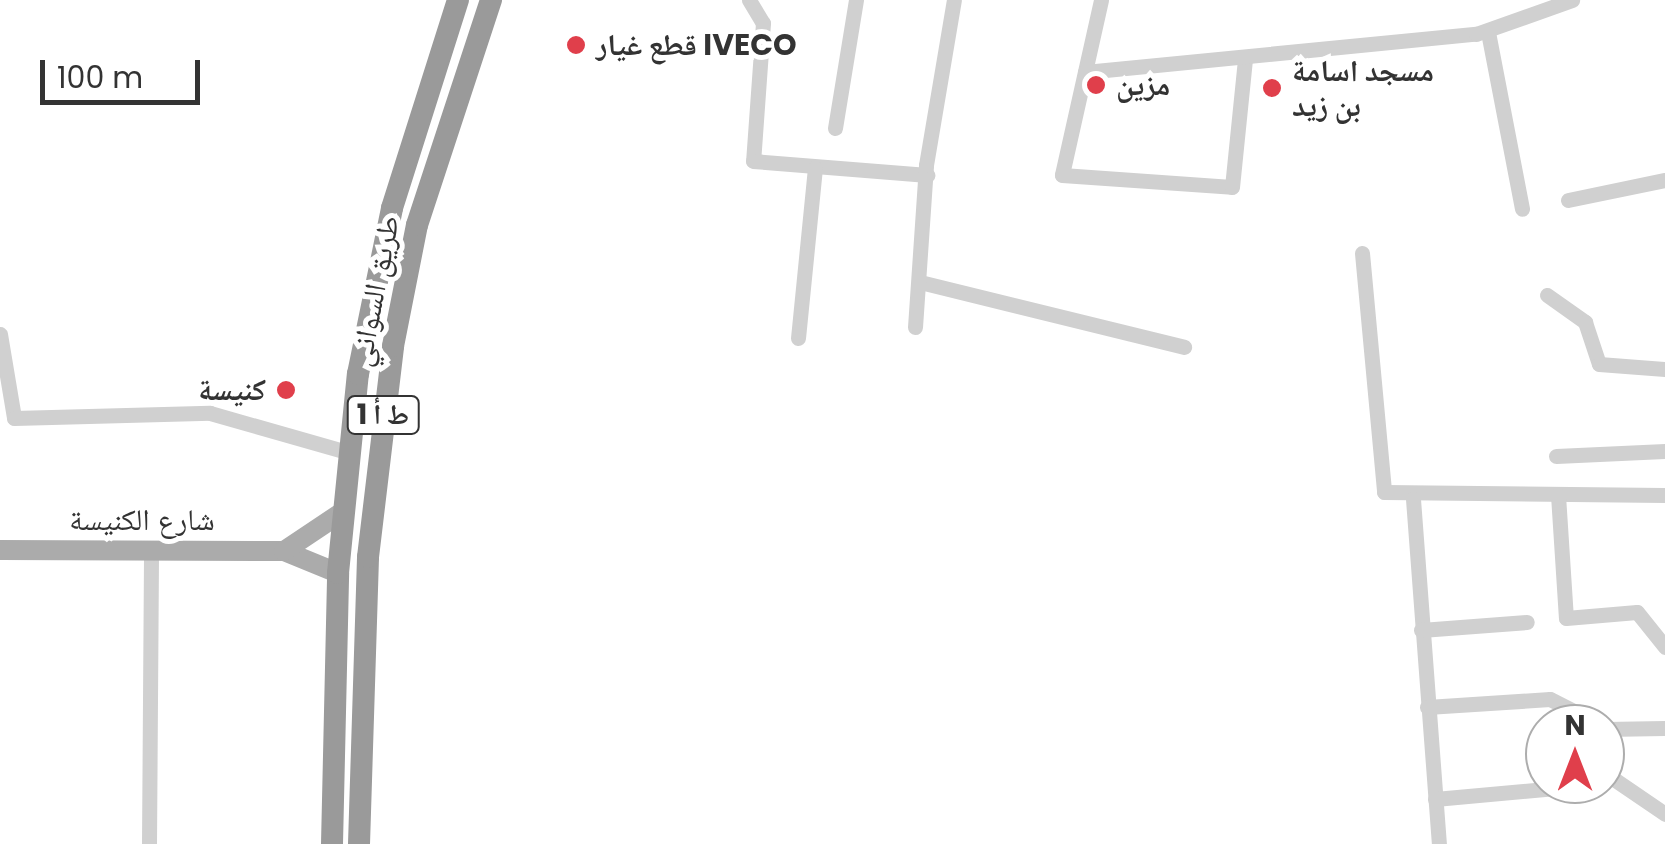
<!DOCTYPE html>
<meta charset="utf-8">
<style>
body{margin:0}
#map{position:relative;width:1665px;height:844px;overflow:hidden;background:#fff;font-family:Poppins,"Noto Naskh Arabic",sans-serif}
div>[style]{position:absolute}
.minor>*{height:15px;margin:-7.5px;padding:0 7.5px;transform-origin:7.5px;border-radius:7.5px;background:#d0d0d0}
.major>*{height:20px;margin:-10px;padding:0 10px;transform-origin:10px;border-radius:10px;background:#ababab}
.highway>*{height:22px;margin:-11px;padding:0 11px;transform-origin:11px;border-radius:11px;background:#9a9a9a}
.dots>*{width:28px;height:28px;translate:-50% -50%;box-sizing:border-box;border:5px solid #fff;border-radius:50%}
span{translate:-50% -50%;white-space:nowrap;text-align:center;line-height:1.15;-webkit-text-stroke:10px #fff;paint-order:stroke}
.shield-label span{padding:2px 8px;background:#fff;border:2px solid;border-radius:8px;-webkit-text-stroke-width:0}
.shield-label{font-size:28px;color:#333;font-weight:700}
.poi-label{font-size:30px;color:#333;font-weight:700}
.left{translate:0 -50%;text-align:left}
.right{translate:-100% -50%;text-align:right}
.street-label{font-size:30px;color:#333}
.north{position:absolute;left:1525px;top:704px;width:100px;height:100px;box-sizing:border-box;background:#fff;border:2px solid #adadad;border-radius:50%;rotate:0deg;font-size:28px;font-weight:700;line-height:40px;text-align:center;color:#333}
.north::after{content:'';display:block;margin:auto;width:35px;height:45px;background:#e03f4b;clip-path:polygon(50% 0,100% 100%,50% 72%,0 100%)}
.scale{position:absolute;left:40px;top:60px;width:160px;height:45px;box-sizing:border-box;border:5px solid #333;border-top:0;padding-left:12px;font-size:30px;line-height:35px;white-space:nowrap;color:#333;-webkit-text-stroke:8px #fff;paint-order:stroke}
</style>
<div id="map">
<div class="minor">
<div style="left:749px;top:0;width:27px;rotate:59deg"></div>
<div style="left:763px;top:23px;width:138px;rotate:94.1deg"></div>
<div style="left:753px;top:161px;width:175px;rotate:4.6deg"></div>
<div style="left:1101px;top:0;width:179px;rotate:102.6deg"></div>
<div style="left:1062px;top:175px;width:170px;rotate:4deg"></div>
<div style="left:1232px;top:187px;width:128px;rotate:-84.2deg"></div>
<div style="left:1488px;top:32px;width:180px;rotate:79.1deg"></div>
<div style="left:1085px;top:72px;width:393px;rotate:-5.6deg"></div>
<div style="left:1476px;top:34px;width:102px;rotate:-19.5deg"></div>
<div style="left:835px;top:128px;width:130px;rotate:-80.7deg"></div>
<div style="left:1568px;top:200px;width:99px;rotate:-11.7deg"></div>
<div style="left:1362px;top:253px;width:240px;rotate:84.7deg"></div>
<div style="left:1384px;top:492px;width:281px;rotate:0.6deg"></div>
<div style="left:920px;top:282px;width:272px;rotate:13.8deg"></div>
<div style="left:1547px;top:295px;width:47px;rotate:35.4deg"></div>
<div style="left:1585px;top:322px;width:44px;rotate:71.6deg"></div>
<div style="left:1599px;top:364px;width:66px;rotate:4.3deg"></div>
<div style="left:915px;top:327px;width:162px;rotate:-86.1deg"></div>
<div style="left:926px;top:165px;width:167px;rotate:-80.4deg"></div>
<div style="left:0;top:334px;width:85px;rotate:80.5deg"></div>
<div style="left:14px;top:418px;width:196px;rotate:-1.5deg"></div>
<div style="left:210px;top:413px;width:146px;rotate:15.9deg"></div>
<div style="left:798px;top:338px;width:171px;rotate:-84.3deg"></div>
<div style="left:1556px;top:456px;width:109px;rotate:-2.6deg"></div>
<div style="left:1558px;top:495px;width:123px;rotate:86.3deg"></div>
<div style="left:1566px;top:618px;width:71px;rotate:-4.8deg"></div>
<div style="left:1637px;top:612px;width:45px;rotate:51.3deg"></div>
<div style="left:1413px;top:499px;width:346px;rotate:85.7deg"></div>
<div style="left:1421px;top:630px;width:106px;rotate:-4.3deg"></div>
<div style="left:1427px;top:707px;width:123px;rotate:-3.7deg"></div>
<div style="left:1550px;top:699px;width:55px;rotate:27deg"></div>
<div style="left:1605px;top:729px;width:60px;rotate:-1deg"></div>
<div style="left:1605px;top:773px;width:73px;rotate:34.3deg"></div>
<div style="left:1435px;top:799px;width:165px;rotate:-5.2deg"></div>
<div style="left:149px;top:844px;width:294px;rotate:-89.6deg"></div>
</div>
<div class="major">
<div style="left:0;top:550px;width:284px;rotate:0.2deg"></div>
<div style="left:284px;top:551px;width:58px;rotate:22.2deg"></div>
<div style="left:284px;top:551px;width:72px;rotate:-33.7deg"></div>
</div>
<div class="highway">
<div style="left:332px;top:844px;width:271px;rotate:-88.7deg"></div>
<div style="left:338px;top:573px;width:200px;rotate:-84.3deg"></div>
<div style="left:358px;top:374px;width:169px;rotate:-78.4deg"></div>
<div style="left:392px;top:208px;width:218px;rotate:-72.4deg"></div>
<div style="left:359px;top:844px;width:287px;rotate:-88.2deg"></div>
<div style="left:368px;top:557px;width:212px;rotate:-83.2deg"></div>
<div style="left:393px;top:346px;width:123px;rotate:-78.8deg"></div>
<div style="left:417px;top:225px;width:237px;rotate:-71.8deg"></div>
</div>
<div class="dots">
<div style="left:576px;top:45px;background:#e03f4b"></div>
<div style="left:1096px;top:85px;background:#e03f4b"></div>
<div style="left:1272px;top:88px;background:#e03f4b"></div>
<div style="left:286px;top:390px;background:#e03f4b"></div>
</div>
<div class="shield-label">
<span style="left:383px;top:415px">ط أ 1</span>
</div>
<div class="poi-label">
<span class="left" style="left:596px;top:45px">قطع غيار IVECO</span>
<span class="left" style="left:1292px;top:88px">مسجد اسامة<br>بن زيد</span>
<span class="left" style="left:1116px;top:85px">مزين</span>
<span class="right" style="left:266px;top:390px">كنيسة</span>
</div>
<div class="street-label">
<span style="left:375px;top:291px;rotate:-79deg">طريق السواني</span>
<span style="left:142px;top:520px">شارع الكنيسة</span>
</div>
<div class="north">N</div>
<div class="scale">100 m</div>
</div>
